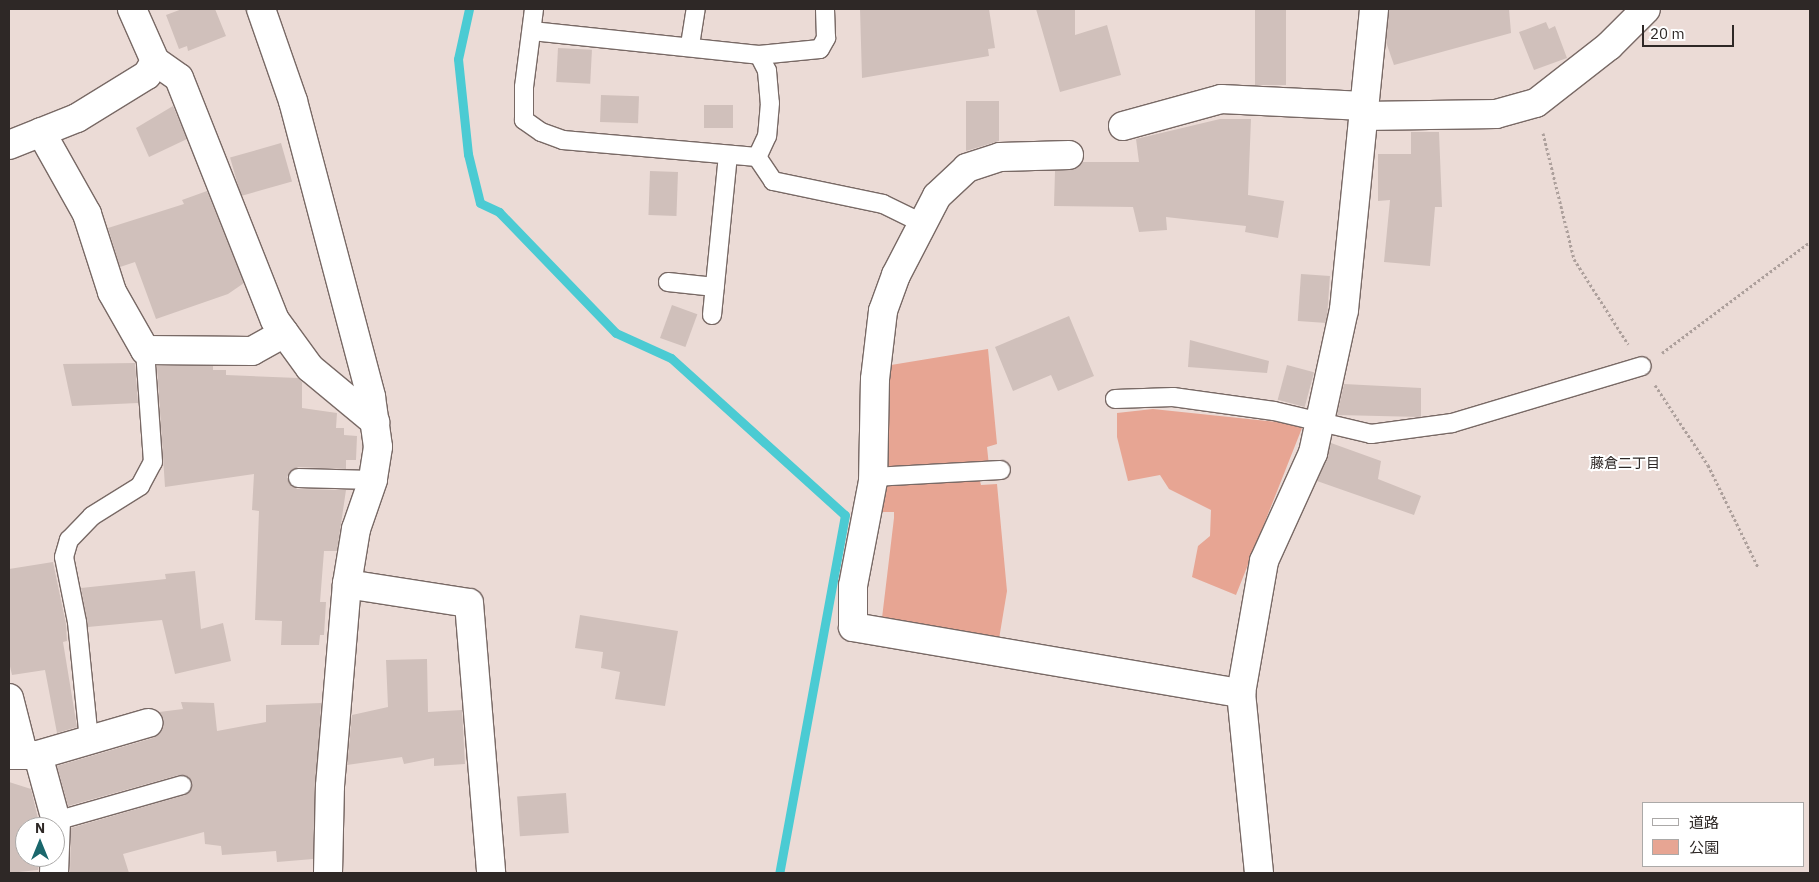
<!DOCTYPE html>
<meta charset="utf-8">
<style>
body{margin:0}
#map{position:relative;width:1819px;height:882px;overflow:hidden;background:#ebdbd6;font-family:"IBM Plex Sans","Noto Sans JP",sans-serif}
div>[style]{position:absolute}
.green>*{inset:0;background:#e7a593}
.stream>*{height:9px;margin:-4.5px;padding:0 4.5px;transform-origin:4.5px;border-radius:4.5px;background:#4bcbd3}
.building>*{inset:0;background:#d0c0bb;transform-origin:0 0}
.path>*{height:3px;margin-top:-1.5px;transform-origin:0;background:repeating-linear-gradient(90deg,#ada09c 0 2.5px,transparent 0 5px)}
.roads{filter:drop-shadow(1px 0 #786965) drop-shadow(-1px 0 #786965) drop-shadow(0 1px #786965) drop-shadow(0 -1px #786965)}
.service>*{height:18px;margin:-9px;padding:0 9px;transform-origin:9px;border-radius:9px;background:#fff}
.minor>*{height:28px;margin:-14px;padding:0 14px;transform-origin:14px;border-radius:14px;background:#fff}
span{translate:-50% -50%;white-space:nowrap;text-align:center;line-height:1.15;-webkit-text-stroke:4px #fff;paint-order:stroke}
.neighbourhood-label{font-size:14px;color:#2e2826}
.frame{position:absolute;inset:0;border:10px solid #2e2826;pointer-events:none}
.legend{position:absolute;left:1642px;top:802px;width:162px;height:65px;box-sizing:border-box;background:#fff;border:1px solid #aba9a8;margin:0;padding:6px 9px;list-style:none;font-size:15px;color:#2e2826}
.legend li{display:flex;align-items:center;gap:10px;height:25px}
.legend b{width:25px;border:1px solid #aba9a8}
.north{position:absolute;left:15px;top:817px;width:50px;height:50px;box-sizing:border-box;background:#fff;border:1px solid #aba9a8;border-radius:50%;rotate:0deg;font-size:14px;font-weight:700;line-height:20px;text-align:center;color:#2e2826}
.north::after{content:'';display:block;margin:auto;width:18px;height:22px;background:#1a676c;clip-path:polygon(50% 0,100% 100%,50% 72%,0 100%)}
.scale{position:absolute;left:1642px;top:25px;width:92px;height:22px;box-sizing:border-box;border:2px solid #2e2826;border-top:0;padding-left:6px;font-size:15px;line-height:18px;white-space:nowrap;color:#2e2826;-webkit-text-stroke:4px #fff;paint-order:stroke}
</style>
<div id="map">
<div class="green">
<div style="clip-path:polygon(988px 349px,997px 444px,987px 447px,989px 466px,887px 473px,885px 366px)"></div>
<div style="clip-path:polygon(1153px 409px,1297px 424px,1302px 428px,1236px 595px,1192px 577px,1198px 546px,1210px 536px,1211px 510px,1169px 489px,1160px 475px,1128px 481px,1117px 437px,1117px 413px)"></div>
<div style="clip-path:polygon(979px 477px,981px 485px,997px 484px,1007px 591px,999px 639px,882px 618px,894px 518px,894px 512px,882px 512px,887px 483px)"></div>
</div>
<div class="stream">
<div style="left:469px;top:9px;width:51px;rotate:102.4deg"></div>
<div style="left:458px;top:59px;width:96px;rotate:84deg"></div>
<div style="left:468px;top:154px;width:50px;rotate:76.2deg"></div>
<div style="left:480px;top:203px;width:21px;rotate:25deg"></div>
<div style="left:499px;top:212px;width:168px;rotate:46deg"></div>
<div style="left:616px;top:333px;width:60px;rotate:24.4deg"></div>
<div style="left:671px;top:358px;width:234px;rotate:42.1deg"></div>
<div style="left:845px;top:515px;width:364px;rotate:100.4deg"></div>
</div>
<div class="building">
<div style="clip-path:polygon(182px 9px,215px 9px,226px 36px,188px 51px,187px 46px,179px 49px,166px 15px)"></div>
<div style="clip-path:polygon(860px 9px,989px 9px,995px 48px,988px 49px,989px 56px,862px 78px)"></div>
<div style="clip-path:polygon(1036px 9px,1075px 9px,1075px 35px,1107px 25px,1121px 75px,1060px 92px)"></div>
<div style="left:1255px;top:9px;width:31px;height:76px"></div>
<div style="clip-path:polygon(1389px 9px,1509px 9px,1511px 33px,1394px 65px,1386px 42px)"></div>
<div style="clip-path:polygon(1546px 22px,1549px 29px,1555px 26px,1567px 58px,1534px 70px,1519px 32px)"></div>
<div style="left:558px;top:48px;width:34px;height:34px;rotate:3deg"></div>
<div style="left:601px;top:95px;width:38px;height:27px;rotate:2deg"></div>
<div style="clip-path:polygon(966px 101px,999px 101px,999px 141px,966px 151px)"></div>
<div style="left:704px;top:105px;width:29px;height:23px"></div>
<div style="clip-path:polygon(173px 106px,187px 139px,149px 157px,136px 128px)"></div>
<div style="clip-path:polygon(1220px 119px,1251px 119px,1248px 195px,1284px 201px,1278px 238px,1245px 232px,1246px 226px,1166px 217px,1167px 230px,1139px 232px,1133px 207px,1054px 206px,1055px 171px,1077px 168px,1083px 162px,1139px 162px,1136px 139px)"></div>
<div style="clip-path:polygon(1411px 132px,1439px 132px,1442px 207px,1435px 207px,1430px 266px,1384px 262px,1390px 200px,1378px 201px,1378px 154px,1411px 154px)"></div>
<div style="left:281px;top:143px;width:40px;height:53px;rotate:74deg"></div>
<div style="left:650px;top:171px;width:28px;height:44px;rotate:2deg"></div>
<div style="clip-path:polygon(207px 191px,244px 283px,228px 294px,156px 319px,135px 262px,120px 267px,108px 228px,184px 204px,182px 200px)"></div>
<div style="left:1301px;top:274px;width:29px;height:47px;rotate:4deg"></div>
<div style="left:672px;top:305px;width:27px;height:35px;rotate:20deg"></div>
<div style="clip-path:polygon(1069px 316px,1094px 376px,1058px 391px,1051px 375px,1013px 391px,995px 347px)"></div>
<div style="clip-path:polygon(1190px 340px,1269px 361px,1267px 373px,1188px 367px)"></div>
<div style="clip-path:polygon(135px 363px,138px 403px,72px 406px,63px 364px)"></div>
<div style="left:1287px;top:365px;width:28px;height:36px;rotate:15deg"></div>
<div style="clip-path:polygon(157px 366px,213px 366px,213px 370px,226px 370px,226px 375px,298px 378px,302px 382px,302px 408px,337px 413px,336px 428px,344px 428px,344px 435px,357px 436px,356px 460px,346px 460px,346px 469px,298px 467px,287px 477px,297px 489px,346px 490px,337px 551px,324px 551px,320px 602px,326px 602px,324px 635px,320px 635px,319px 645px,281px 645px,282px 621px,255px 620px,259px 511px,252px 510px,254px 474px,165px 487px)"></div>
<div style="clip-path:polygon(1344px 384px,1421px 388px,1421px 417px,1337px 415px)"></div>
<div style="clip-path:polygon(1331px 443px,1381px 461px,1378px 479px,1421px 496px,1414px 515px,1317px 481px)"></div>
<div style="clip-path:polygon(53px 562px,66px 624px,67px 641px,63px 642px,77px 727px,57px 733px,45px 670px,12px 675px,9px 662px,9px 569px)"></div>
<div style="clip-path:polygon(195px 571px,201px 629px,223px 623px,231px 661px,175px 674px,162px 620px,88px 627px,81px 588px,166px 579px,165px 574px)"></div>
<div style="clip-path:polygon(580px 615px,678px 631px,665px 706px,615px 699px,620px 672px,601px 668px,603px 652px,575px 648px)"></div>
<div style="clip-path:polygon(427px 659px,428px 712px,462px 710px,465px 764px,434px 766px,434px 758px,404px 764px,402px 757px,347px 765px,352px 715px,388px 707px,386px 660px)"></div>
<div style="clip-path:polygon(181px 702px,214px 703px,217px 731px,266px 722px,266px 705px,321px 703px,313px 859px,277px 862px,276px 851px,222px 855px,221px 846px,205px 844px,204px 832px,123px 854px,129px 873px,70px 873px,71px 828px,185px 795px,192px 783px,179px 775px,68px 806px,57px 766px,153px 738px,163px 727px,159px 712px,183px 709px)"></div>
<div style="clip-path:polygon(9px 782px,31px 789px,40px 827px,25px 827px,25px 857px,39px 857px,38px 870px,9px 873px)"></div>
<div style="left:566px;top:793px;width:40px;height:49px;rotate:86deg"></div>
</div>
<div class="path">
<div style="left:1543px;top:133px;width:130px;rotate:76.2deg"></div>
<div style="left:1574px;top:259px;width:101px;rotate:57.6deg"></div>
<div style="left:1662px;top:353px;width:185px;rotate:-36.9deg"></div>
<div style="left:1655px;top:385px;width:96px;rotate:56.5deg"></div>
<div style="left:1708px;top:465px;width:114px;rotate:63.9deg"></div>
</div>
<div class="roads">
<div class="service">
<div style="left:532px;top:31px;width:228px;rotate:6deg"></div>
<div style="left:759px;top:55px;width:18px;rotate:63deg"></div>
<div style="left:767px;top:71px;width:32px;rotate:85deg"></div>
<div style="left:770px;top:103px;width:33px;rotate:95deg"></div>
<div style="left:767px;top:136px;width:23px;rotate:115deg"></div>
<div style="left:757px;top:157px;width:195px;rotate:-175deg"></div>
<div style="left:563px;top:140px;width:23px;rotate:-160deg"></div>
<div style="left:541px;top:132px;width:21px;rotate:-145deg"></div>
<div style="left:524px;top:120px;width:33px;rotate:-90deg"></div>
<div style="left:524px;top:87px;width:79px;rotate:-82.7deg"></div>
<div style="left:690px;top:45px;width:36px;rotate:-81deg"></div>
<div style="left:759px;top:55px;width:61px;rotate:-5.6deg"></div>
<div style="left:820px;top:49px;width:13px;rotate:-61deg"></div>
<div style="left:826px;top:38px;width:29px;rotate:-92deg"></div>
<div style="left:757px;top:157px;width:29px;rotate:56deg"></div>
<div style="left:773px;top:181px;width:112px;rotate:11.8deg"></div>
<div style="left:883px;top:204px;width:43px;rotate:26deg"></div>
<div style="left:668px;top:282px;width:47px;rotate:6.1deg"></div>
<div style="left:712px;top:315px;width:160px;rotate:-84.3deg"></div>
<div style="left:1115px;top:399px;width:58px;rotate:-2deg"></div>
<div style="left:1173px;top:397px;width:102px;rotate:7.9deg"></div>
<div style="left:1274px;top:411px;width:100px;rotate:13.3deg"></div>
<div style="left:1371px;top:434px;width:82px;rotate:-7.7deg"></div>
<div style="left:1452px;top:423px;width:198px;rotate:-16.7deg"></div>
<div style="left:873px;top:477px;width:128px;rotate:-3.1deg"></div>
<div style="left:298px;top:478px;width:75px;rotate:1.5deg"></div>
<div style="left:89px;top:740px;width:119px;rotate:-95.8deg"></div>
<div style="left:77px;top:622px;width:66px;rotate:-101.3deg"></div>
<div style="left:64px;top:557px;width:18px;rotate:-74deg"></div>
<div style="left:69px;top:540px;width:33px;rotate:-46deg"></div>
<div style="left:92px;top:516px;width:57px;rotate:-32deg"></div>
<div style="left:140px;top:486px;width:27px;rotate:-62deg"></div>
<div style="left:153px;top:462px;width:112px;rotate:-94.1deg"></div>
<div style="left:56px;top:821px;width:131px;rotate:-15.9deg"></div>
</div>
<div class="minor">
<div style="left:261px;top:9px;width:97px;rotate:70.8deg"></div>
<div style="left:293px;top:101px;width:306px;rotate:75.2deg"></div>
<div style="left:371px;top:397px;width:50px;rotate:82deg"></div>
<div style="left:378px;top:447px;width:33px;rotate:99deg"></div>
<div style="left:373px;top:480px;width:52px;rotate:109.1deg"></div>
<div style="left:356px;top:529px;width:56px;rotate:99.3deg"></div>
<div style="left:347px;top:584px;width:123px;rotate:8.9deg"></div>
<div style="left:469px;top:603px;width:271px;rotate:85.3deg"></div>
<div style="left:155px;top:61px;width:29px;rotate:35deg"></div>
<div style="left:179px;top:78px;width:260px;rotate:68.4deg"></div>
<div style="left:275px;top:320px;width:59px;rotate:53.9deg"></div>
<div style="left:310px;top:368px;width:85px;rotate:39.7deg"></div>
<div style="left:1363px;top:116px;width:133px;rotate:-0.9deg"></div>
<div style="left:1496px;top:114px;width:41px;rotate:-15.4deg"></div>
<div style="left:1536px;top:103px;width:93px;rotate:-38deg"></div>
<div style="left:1609px;top:46px;width:52px;rotate:-45deg"></div>
<div style="left:1123px;top:126px;width:102px;rotate:-15.4deg"></div>
<div style="left:1221px;top:99px;width:143px;rotate:2.8deg"></div>
<div style="left:41px;top:132px;width:94px;rotate:60.7deg"></div>
<div style="left:87px;top:214px;width:82px;rotate:72.2deg"></div>
<div style="left:112px;top:292px;width:67px;rotate:60.4deg"></div>
<div style="left:145px;top:350px;width:107px;rotate:0.5deg"></div>
<div style="left:252px;top:351px;width:37px;rotate:-29deg"></div>
<div style="left:9px;top:145px;width:73px;rotate:-21.7deg"></div>
<div style="left:77px;top:118px;width:82px;rotate:-31.6deg"></div>
<div style="left:147px;top:75px;width:16px;rotate:-60deg"></div>
<div style="left:155px;top:61px;width:57px;rotate:-113.9deg"></div>
<div style="left:1069px;top:155px;width:69px;rotate:178.3deg"></div>
<div style="left:1000px;top:157px;width:35px;rotate:162deg"></div>
<div style="left:967px;top:168px;width:41px;rotate:137deg"></div>
<div style="left:937px;top:196px;width:89px;rotate:117.4deg"></div>
<div style="left:896px;top:275px;width:38px;rotate:110deg"></div>
<div style="left:883px;top:311px;width:68px;rotate:96.7deg"></div>
<div style="left:875px;top:379px;width:102px;rotate:91.1deg"></div>
<div style="left:873px;top:481px;width:107px;rotate:100.8deg"></div>
<div style="left:853px;top:586px;width:41px;rotate:90deg"></div>
<div style="left:853px;top:627px;width:394px;rotate:9.7deg"></div>
<div style="left:9px;top:698px;width:57px;rotate:75.7deg"></div>
<div style="left:9px;top:755px;width:29px"></div>
<div style="left:38px;top:755px;width:68px;rotate:74.7deg"></div>
<div style="left:56px;top:821px;width:52px;rotate:92.2deg"></div>
<div style="left:38px;top:755px;width:115px;rotate:-16.2deg"></div>
<div style="left:328px;top:873px;width:87px;rotate:-88.7deg"></div>
<div style="left:330px;top:786px;width:203px;rotate:-85.2deg"></div>
<div style="left:1259px;top:873px;width:181px;rotate:-95.7deg"></div>
<div style="left:1241px;top:693px;width:134px;rotate:-80.1deg"></div>
<div style="left:1264px;top:561px;width:119px;rotate:-65.6deg"></div>
<div style="left:1313px;top:453px;width:146px;rotate:-77.8deg"></div>
<div style="left:1344px;top:310px;width:302px;rotate:-84.3deg"></div>
</div>
</div>
<div class="neighbourhood-label">
<span style="left:1625px;top:463px">藤倉二丁目</span>
</div>
<div class="frame"></div>
<ul class="legend">
<li><b style="height:6px;background:#fff"></b>道路</li>
<li><b style="height:14px;background:#e7a593"></b>公園</li>
</ul>
<div class="north">N</div>
<div class="scale">20 m</div>
</div>
